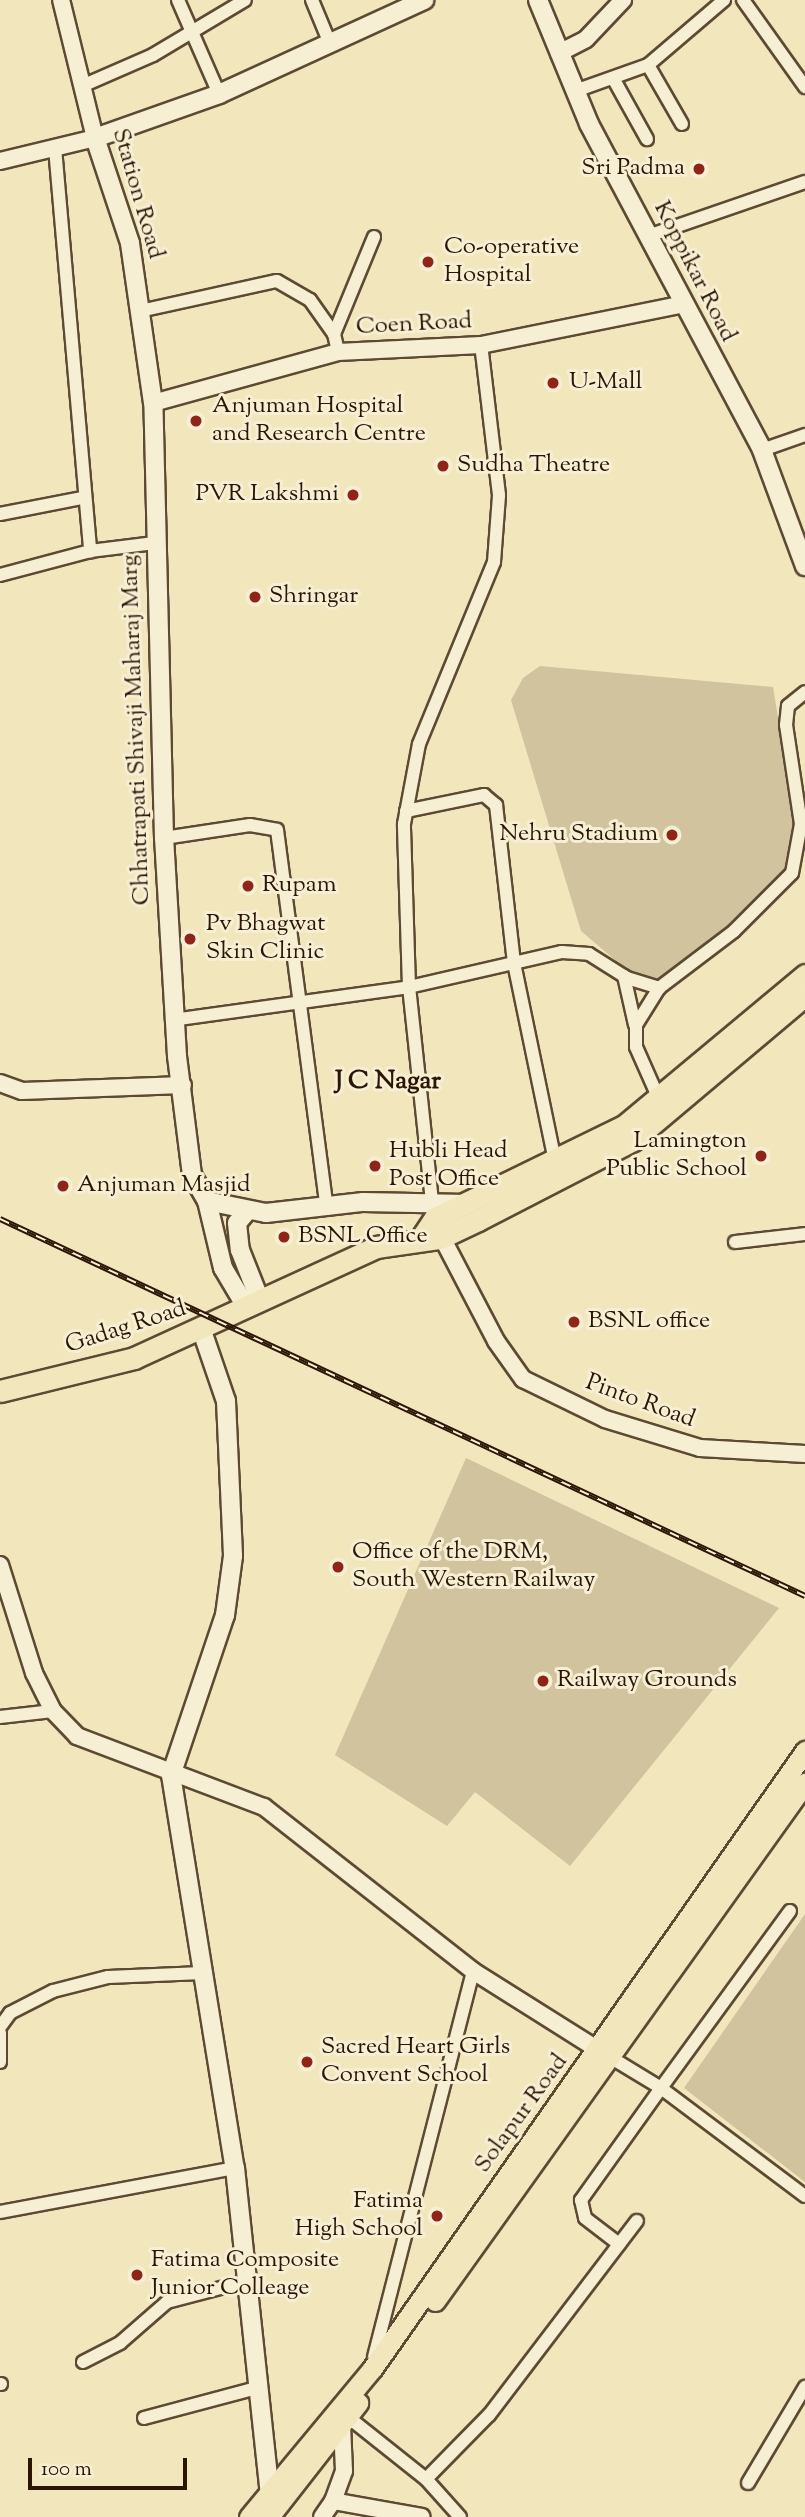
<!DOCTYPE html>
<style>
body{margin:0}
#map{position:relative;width:805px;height:2517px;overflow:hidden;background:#f2e6bd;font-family:"Sorts Mill Goudy",serif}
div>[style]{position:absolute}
.green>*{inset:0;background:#d0c39e}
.roads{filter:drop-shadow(2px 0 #5d4a33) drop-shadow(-2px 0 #5d4a33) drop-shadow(0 2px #5d4a33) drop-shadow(0 -2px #5d4a33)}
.minor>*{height:12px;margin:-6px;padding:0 6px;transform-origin:6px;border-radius:6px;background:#f7efd4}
.tertiary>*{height:16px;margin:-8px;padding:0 8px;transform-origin:8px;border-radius:8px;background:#f7efd4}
.secondary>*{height:18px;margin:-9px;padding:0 9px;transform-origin:9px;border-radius:9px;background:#f7efd4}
.primary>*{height:19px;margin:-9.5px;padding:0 9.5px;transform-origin:9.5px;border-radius:9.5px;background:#f2e6bd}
.trunk>*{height:21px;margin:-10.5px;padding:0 10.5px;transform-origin:10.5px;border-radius:10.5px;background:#f2e6bd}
.rail>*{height:6px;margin-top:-3px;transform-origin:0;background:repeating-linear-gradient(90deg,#f7efd4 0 10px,#2b1605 0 20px);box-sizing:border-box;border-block:2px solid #2b1605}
.dots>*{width:19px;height:19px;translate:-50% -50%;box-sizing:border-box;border:4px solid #f7efd4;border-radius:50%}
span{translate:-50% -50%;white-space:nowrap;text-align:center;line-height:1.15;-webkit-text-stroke:6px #f7efd4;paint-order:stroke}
.poi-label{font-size:24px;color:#2b1605}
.right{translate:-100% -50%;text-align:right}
.left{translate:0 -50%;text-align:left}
.street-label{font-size:24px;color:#2b1605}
.neighbourhood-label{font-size:26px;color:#2b1605;font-weight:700}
.scale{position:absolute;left:28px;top:2458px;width:159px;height:32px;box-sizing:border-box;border:4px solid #2b1605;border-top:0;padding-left:9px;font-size:21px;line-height:24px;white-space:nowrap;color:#2b1605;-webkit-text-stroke:5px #f7efd4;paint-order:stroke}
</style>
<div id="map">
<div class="green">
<div style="clip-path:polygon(540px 666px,773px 687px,794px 816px,786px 873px,778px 887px,685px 966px,660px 979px,629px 972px,581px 931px,511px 700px,523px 678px)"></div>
<div style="clip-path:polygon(466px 1458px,779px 1608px,570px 1866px,475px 1792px,447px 1826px,335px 1755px)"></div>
<div style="clip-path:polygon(805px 1914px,805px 2182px,684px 2088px)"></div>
</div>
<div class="roads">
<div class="minor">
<div style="left:178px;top:0;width:103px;rotate:66.4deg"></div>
<div style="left:312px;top:0;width:44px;rotate:67.5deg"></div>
<div style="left:743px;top:0;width:107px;rotate:54.5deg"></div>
<div style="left:648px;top:65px;width:68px;rotate:60deg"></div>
<div style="left:613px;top:78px;width:70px;rotate:60.9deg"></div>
<div style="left:82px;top:86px;width:77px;rotate:-23.6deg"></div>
<div style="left:153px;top:55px;width:107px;rotate:-30.9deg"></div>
<div style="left:575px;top:91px;width:77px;rotate:-19.6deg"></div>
<div style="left:648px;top:65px;width:100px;rotate:-40.5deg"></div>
<div style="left:55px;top:148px;width:405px;rotate:85deg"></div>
<div style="left:648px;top:236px;width:166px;rotate:-19deg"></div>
<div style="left:140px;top:311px;width:140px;rotate:-12.4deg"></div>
<div style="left:277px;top:281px;width:38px;rotate:30deg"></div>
<div style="left:310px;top:300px;width:42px;rotate:54.8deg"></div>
<div style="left:334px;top:334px;width:18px;rotate:77deg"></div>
<div style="left:334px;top:334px;width:105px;rotate:-67.6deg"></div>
<div style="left:762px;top:450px;width:46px;rotate:-19.2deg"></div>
<div style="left:0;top:514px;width:84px;rotate:-11deg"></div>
<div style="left:0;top:575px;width:93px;rotate:-14.9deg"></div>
<div style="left:90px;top:551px;width:65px;rotate:-7deg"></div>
<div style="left:406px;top:811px;width:80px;rotate:-11.6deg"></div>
<div style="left:484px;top:795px;width:16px;rotate:40deg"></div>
<div style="left:496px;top:805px;width:159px;rotate:83.5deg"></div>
<div style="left:514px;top:963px;width:202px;rotate:78.3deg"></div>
<div style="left:164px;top:838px;width:87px;rotate:-8.6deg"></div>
<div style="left:250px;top:825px;width:27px;rotate:10deg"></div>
<div style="left:277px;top:830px;width:382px;rotate:82.5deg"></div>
<div style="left:624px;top:976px;width:50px;rotate:77.3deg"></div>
<div style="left:659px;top:988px;width:44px;rotate:121.9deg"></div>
<div style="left:636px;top:1025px;width:22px;rotate:90deg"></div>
<div style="left:636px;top:1047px;width:57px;rotate:66.1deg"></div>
<div style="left:172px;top:1020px;width:239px;rotate:-7.9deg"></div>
<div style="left:409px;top:987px;width:157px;rotate:-12.9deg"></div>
<div style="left:562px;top:952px;width:27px;rotate:4deg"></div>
<div style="left:589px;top:954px;width:45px;rotate:32.3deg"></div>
<div style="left:627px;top:978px;width:34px;rotate:17deg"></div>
<div style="left:659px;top:988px;width:94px;rotate:-37.2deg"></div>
<div style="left:734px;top:931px;width:82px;rotate:-45deg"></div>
<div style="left:792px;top:873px;width:50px;rotate:-79.6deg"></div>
<div style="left:801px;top:824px;width:100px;rotate:-98.6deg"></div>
<div style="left:786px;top:725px;width:19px;rotate:-84deg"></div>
<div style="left:788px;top:706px;width:22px;rotate:-39deg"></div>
<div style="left:433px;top:1211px;width:225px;rotate:-96.1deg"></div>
<div style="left:409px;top:987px;width:163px;rotate:-91.8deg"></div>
<div style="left:404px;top:824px;width:81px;rotate:-79.4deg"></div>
<div style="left:419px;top:744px;width:197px;rotate:-67.6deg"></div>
<div style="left:494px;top:562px;width:67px;rotate:-85.7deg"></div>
<div style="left:499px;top:495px;width:151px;rotate:-96.8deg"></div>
<div style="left:735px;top:1242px;width:70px;rotate:-6.5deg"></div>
<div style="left:0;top:1717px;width:53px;rotate:-6.5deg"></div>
<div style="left:790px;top:1911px;width:219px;rotate:126.1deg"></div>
<div style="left:661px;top:2088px;width:180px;rotate:36.9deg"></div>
<div style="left:0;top:2027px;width:17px;rotate:-54deg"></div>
<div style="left:10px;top:2013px;width:48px;rotate:-27.1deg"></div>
<div style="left:53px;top:1991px;width:57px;rotate:-14.3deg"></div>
<div style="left:108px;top:1977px;width:94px;rotate:-2.4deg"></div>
<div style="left:0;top:2033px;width:29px;rotate:90deg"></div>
<div style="left:610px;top:2057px;width:60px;rotate:31.3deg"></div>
<div style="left:661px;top:2088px;width:138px;rotate:125.5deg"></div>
<div style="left:581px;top:2200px;width:18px;rotate:77deg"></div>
<div style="left:585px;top:2218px;width:43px;rotate:37.4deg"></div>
<div style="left:0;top:2212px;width:239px;rotate:-10.6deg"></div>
<div style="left:374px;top:2357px;width:398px;rotate:-75.6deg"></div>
<div style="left:83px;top:2362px;width:42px;rotate:-27.2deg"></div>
<div style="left:120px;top:2343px;width:62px;rotate:-41.1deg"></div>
<div style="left:167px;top:2302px;width:83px;rotate:-14.7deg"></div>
<div style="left:0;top:2384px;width:1px"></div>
<div style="left:348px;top:2417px;width:100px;rotate:38.5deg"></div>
<div style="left:426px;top:2479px;width:51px;rotate:48.2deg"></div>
<div style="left:144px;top:2418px;width:117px;rotate:-14.9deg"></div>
<div style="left:426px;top:2479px;width:90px;rotate:-45.5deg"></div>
<div style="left:489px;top:2415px;width:244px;rotate:-52.7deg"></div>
<div style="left:748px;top:2483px;width:112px;rotate:-59.3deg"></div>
</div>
<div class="tertiary">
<div style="left:559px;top:53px;width:30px;rotate:-27deg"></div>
<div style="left:586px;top:39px;width:54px;rotate:-46.5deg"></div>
<div style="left:0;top:161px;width:98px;rotate:-13.6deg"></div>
<div style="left:95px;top:138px;width:142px;rotate:-103.8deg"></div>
<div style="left:153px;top:403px;width:192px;rotate:-15.4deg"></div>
<div style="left:338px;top:352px;width:143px;rotate:-2.8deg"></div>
<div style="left:481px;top:345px;width:203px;rotate:-11.4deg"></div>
<div style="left:0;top:1083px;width:23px;rotate:20deg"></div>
<div style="left:22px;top:1091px;width:161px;rotate:-2.1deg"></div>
<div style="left:437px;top:1228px;width:127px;rotate:62.4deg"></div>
<div style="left:496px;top:1341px;width:47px;rotate:54.6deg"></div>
<div style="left:523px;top:1379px;width:91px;rotate:26deg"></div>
<div style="left:605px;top:1419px;width:99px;rotate:17deg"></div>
<div style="left:700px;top:1448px;width:105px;rotate:3.3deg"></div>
<div style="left:0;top:1565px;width:113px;rotate:72.5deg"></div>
<div style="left:34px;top:1673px;width:42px;rotate:63.4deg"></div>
<div style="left:53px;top:1711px;width:35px;rotate:46deg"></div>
<div style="left:77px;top:1736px;width:200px;rotate:20.8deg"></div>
<div style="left:264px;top:1807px;width:266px;rotate:38.1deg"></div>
<div style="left:473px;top:1971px;width:156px;rotate:32.2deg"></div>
<div style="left:342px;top:2425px;width:46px;rotate:87.5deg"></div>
<div style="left:344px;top:2471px;width:32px;rotate:110deg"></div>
<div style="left:333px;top:2501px;width:90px;rotate:10.2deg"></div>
<div style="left:322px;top:2517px;width:19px;rotate:-55deg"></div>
</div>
<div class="secondary">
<div style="left:538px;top:0;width:134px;rotate:67.6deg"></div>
<div style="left:589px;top:124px;width:369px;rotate:62deg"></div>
<div style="left:762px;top:450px;width:124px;rotate:69.7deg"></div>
<div style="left:207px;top:1201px;width:60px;rotate:11.5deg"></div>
<div style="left:266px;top:1213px;width:98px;rotate:-6.5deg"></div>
<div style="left:363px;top:1202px;width:104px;rotate:1.1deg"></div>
<div style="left:248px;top:1210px;width:17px;rotate:130deg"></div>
<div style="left:237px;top:1223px;width:27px;rotate:84deg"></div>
<div style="left:240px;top:1250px;width:52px;rotate:68.4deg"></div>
<div style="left:245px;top:1305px;width:43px;rotate:-120.7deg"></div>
<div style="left:223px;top:1268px;width:69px;rotate:-103.4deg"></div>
<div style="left:207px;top:1201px;width:30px;rotate:-120deg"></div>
<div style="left:192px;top:1175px;width:120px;rotate:-97.2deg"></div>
<div style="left:177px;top:1056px;width:218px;rotate:-93.4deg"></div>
<div style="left:164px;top:838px;width:435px;rotate:-91.4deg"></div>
<div style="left:153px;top:403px;width:162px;rotate:-98.2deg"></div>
<div style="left:130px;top:243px;width:111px;rotate:-108.4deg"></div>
<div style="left:95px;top:138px;width:132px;rotate:-19.5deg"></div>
<div style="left:219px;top:94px;width:226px;rotate:-24.6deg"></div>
<div style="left:202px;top:1331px;width:74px;rotate:71.1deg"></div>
<div style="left:226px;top:1401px;width:155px;rotate:87.4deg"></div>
<div style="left:233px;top:1556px;width:60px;rotate:97.7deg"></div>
<div style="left:225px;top:1615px;width:169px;rotate:108.6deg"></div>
<div style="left:171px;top:1775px;width:398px;rotate:80.8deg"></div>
<div style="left:235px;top:2168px;width:338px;rotate:83.9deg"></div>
</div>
<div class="primary">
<div style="left:435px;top:2301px;width:637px;rotate:-54.46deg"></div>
<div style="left:249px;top:2517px;width:192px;rotate:-50.3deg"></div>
<div style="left:372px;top:2369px;width:755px;rotate:-54.98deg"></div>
<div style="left:269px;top:2517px;width:145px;rotate:-52deg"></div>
</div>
<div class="trunk">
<div style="left:422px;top:1237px;width:23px;rotate:-56deg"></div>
<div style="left:435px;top:1218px;width:210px;rotate:-26deg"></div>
<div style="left:624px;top:1126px;width:236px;rotate:-39.8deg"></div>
<div style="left:0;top:1391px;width:138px;rotate:-13.8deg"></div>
<div style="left:134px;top:1358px;width:266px;rotate:-24.6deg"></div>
<div style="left:376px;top:1247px;width:65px;rotate:-8deg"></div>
<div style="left:440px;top:1238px;width:42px;rotate:-25.3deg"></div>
<div style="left:478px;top:1220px;width:174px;rotate:-27.3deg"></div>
<div style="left:633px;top:1140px;width:225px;rotate:-40.1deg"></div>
</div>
</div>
<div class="rail">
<div style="left:0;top:1219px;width:889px;rotate:25.09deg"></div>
</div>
<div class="dots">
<div style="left:699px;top:169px;background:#8f2418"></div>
<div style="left:428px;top:262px;background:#8f2418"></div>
<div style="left:553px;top:383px;background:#8f2418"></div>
<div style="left:196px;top:421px;background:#8f2418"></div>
<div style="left:443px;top:466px;background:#8f2418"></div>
<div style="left:353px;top:495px;background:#8f2418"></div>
<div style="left:255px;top:597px;background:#8f2418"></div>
<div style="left:672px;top:835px;background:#8f2418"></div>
<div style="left:248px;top:886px;background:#8f2418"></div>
<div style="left:190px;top:939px;background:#8f2418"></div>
<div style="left:761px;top:1156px;background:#8f2418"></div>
<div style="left:375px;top:1166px;background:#8f2418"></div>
<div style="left:63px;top:1186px;background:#8f2418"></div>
<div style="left:284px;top:1237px;background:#8f2418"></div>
<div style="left:574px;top:1322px;background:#8f2418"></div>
<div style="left:338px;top:1567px;background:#8f2418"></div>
<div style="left:543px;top:1681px;background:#8f2418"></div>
<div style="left:307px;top:2062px;background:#8f2418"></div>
<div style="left:437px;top:2216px;background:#8f2418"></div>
<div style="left:137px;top:2275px;background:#8f2418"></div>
</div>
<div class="poi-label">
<span class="right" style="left:685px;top:169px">Sri Padma</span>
<span class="left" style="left:444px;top:262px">Co-operative<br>Hospital</span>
<span class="left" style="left:569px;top:383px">U-Mall</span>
<span class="left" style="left:212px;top:421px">Anjuman Hospital<br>and Research Centre</span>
<span class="left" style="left:457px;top:466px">Sudha Theatre</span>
<span class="right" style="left:339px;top:495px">PVR Lakshmi</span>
<span class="left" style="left:269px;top:597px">Shringar</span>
<span class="right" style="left:658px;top:835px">Nehru Stadium</span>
<span class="left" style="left:262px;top:886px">Rupam</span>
<span class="left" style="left:206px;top:939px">Pv Bhagwat<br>Skin Clinic</span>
<span class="right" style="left:747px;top:1156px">Lamington<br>Public School</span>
<span class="left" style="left:389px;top:1166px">Hubli Head<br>Post Office</span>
<span class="left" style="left:77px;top:1186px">Anjuman Masjid</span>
<span class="left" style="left:298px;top:1237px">BSNL Office</span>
<span class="left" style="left:588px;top:1322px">BSNL office</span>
<span class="left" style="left:352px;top:1567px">Office of the DRM,<br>South Western Railway</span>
<span class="left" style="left:557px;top:1681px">Railway Grounds</span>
<span class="left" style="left:321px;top:2062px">Sacred Heart Girls<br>Convent School</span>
<span class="right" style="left:423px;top:2216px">Fatima<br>High School</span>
<span class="left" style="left:151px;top:2275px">Fatima Composite<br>Junior Colleage</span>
</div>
<div class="street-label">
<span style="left:137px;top:194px;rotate:74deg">Station Road</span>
<span style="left:694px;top:272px;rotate:63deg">Koppikar Road</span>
<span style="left:414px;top:325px;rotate:-3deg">Coen Road</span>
<span style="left:137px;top:730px;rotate:-92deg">Chhatrapati Shivaji Maharaj Marg</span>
<span style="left:126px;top:1328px;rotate:-18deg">Gadag Road</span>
<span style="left:640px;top:1402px;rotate:20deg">Pinto Road</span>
<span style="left:522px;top:2114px;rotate:-54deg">Solapur Road</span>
</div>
<div class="neighbourhood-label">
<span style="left:388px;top:1082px">J C Nagar</span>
</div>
<div class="scale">100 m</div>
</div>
